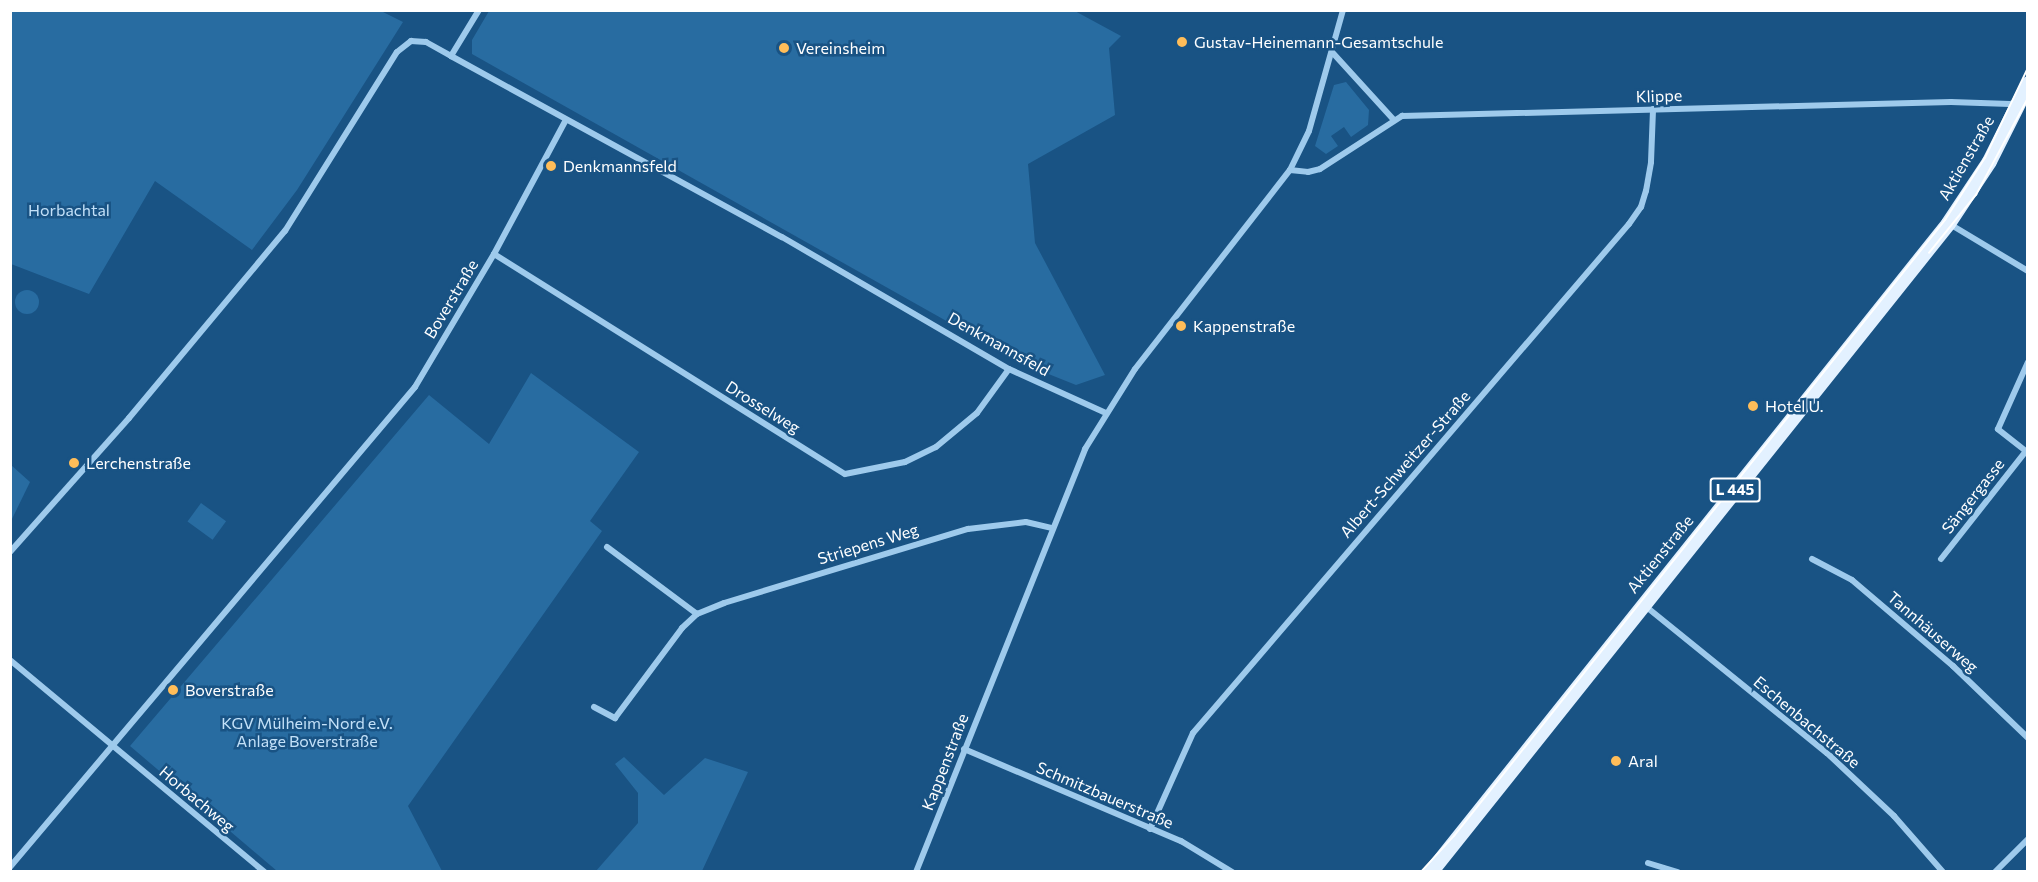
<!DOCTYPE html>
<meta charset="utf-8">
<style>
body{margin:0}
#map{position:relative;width:2038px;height:882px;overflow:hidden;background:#195384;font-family:Commissioner,sans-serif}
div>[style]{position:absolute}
.green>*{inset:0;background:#286ca1;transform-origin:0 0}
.round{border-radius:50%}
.street>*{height:6px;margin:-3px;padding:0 3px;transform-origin:3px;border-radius:3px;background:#9ecaec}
.primary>*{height:15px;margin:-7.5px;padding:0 7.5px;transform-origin:7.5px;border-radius:7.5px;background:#e3f1ff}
.tram>*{height:1.5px;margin:-0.75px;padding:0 0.75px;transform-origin:0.75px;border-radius:0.75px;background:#fff}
.dots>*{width:16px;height:16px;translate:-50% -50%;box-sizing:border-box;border:3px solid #195384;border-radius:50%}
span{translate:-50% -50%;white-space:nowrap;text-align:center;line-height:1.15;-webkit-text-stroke:5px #195384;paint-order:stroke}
.shield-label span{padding:2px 4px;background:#195384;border:2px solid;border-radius:4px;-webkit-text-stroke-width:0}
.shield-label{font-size:15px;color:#fff;font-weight:700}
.poi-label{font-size:16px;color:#fff}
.left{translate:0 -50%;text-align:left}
.street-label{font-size:16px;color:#fff}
.park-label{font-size:16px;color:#c3e1f9}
.frame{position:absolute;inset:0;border:12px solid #fff;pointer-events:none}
</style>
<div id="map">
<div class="green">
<div style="clip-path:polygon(379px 10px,403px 22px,297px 190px,252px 250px,155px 181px,89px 294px,11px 264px,11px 11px)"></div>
<div style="clip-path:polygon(489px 11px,1073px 10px,1121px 36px,1109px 48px,1115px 115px,1028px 164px,1035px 243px,1105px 375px,1076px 385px,1021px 363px,472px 54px,472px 40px)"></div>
<div style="clip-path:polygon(1346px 82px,1369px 110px,1368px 125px,1351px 137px,1344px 127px,1331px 136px,1338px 146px,1326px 154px,1315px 146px,1334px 85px)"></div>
<div class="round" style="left:15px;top:290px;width:24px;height:24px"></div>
<div style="clip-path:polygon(531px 373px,639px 452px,590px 521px,602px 531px,408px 806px,442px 871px,277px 871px,130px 746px,429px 395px,489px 444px)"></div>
<div style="clip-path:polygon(11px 465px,30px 482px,11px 521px,10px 467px)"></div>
<div style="left:201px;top:503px;width:31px;height:23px;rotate:36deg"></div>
<div style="clip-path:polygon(624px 757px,664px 795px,705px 758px,748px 772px,702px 871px,596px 871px,638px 823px,638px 793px,615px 764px)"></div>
</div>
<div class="street">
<div style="left:1332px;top:52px;width:91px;rotate:47.7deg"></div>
<div style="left:451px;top:56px;width:54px;rotate:-58.7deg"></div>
<div style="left:1290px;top:170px;width:18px;rotate:6deg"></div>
<div style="left:1308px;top:172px;width:12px;rotate:-14deg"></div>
<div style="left:1320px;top:169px;width:98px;rotate:-32.9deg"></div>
<div style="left:1402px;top:116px;width:549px;rotate:-1.46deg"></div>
<div style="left:1951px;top:102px;width:59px;rotate:1.9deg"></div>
<div style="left:2010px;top:104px;width:18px;rotate:-9deg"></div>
<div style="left:1948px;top:223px;width:93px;rotate:31deg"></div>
<div style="left:494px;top:254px;width:414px;rotate:32.1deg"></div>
<div style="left:845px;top:474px;width:61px;rotate:-11.3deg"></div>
<div style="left:905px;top:462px;width:34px;rotate:-26deg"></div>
<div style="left:936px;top:447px;width:53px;rotate:-39.7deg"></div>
<div style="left:977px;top:413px;width:54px;rotate:-54deg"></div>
<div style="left:2027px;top:452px;width:37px;rotate:-142deg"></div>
<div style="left:1998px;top:429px;width:73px;rotate:-65.9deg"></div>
<div style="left:607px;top:547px;width:112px;rotate:36.7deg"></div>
<div style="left:10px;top:552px;width:179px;rotate:-48.4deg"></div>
<div style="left:129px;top:418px;width:244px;rotate:-50.2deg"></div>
<div style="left:285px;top:231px;width:211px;rotate:-58deg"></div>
<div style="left:397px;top:52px;width:18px;rotate:-38deg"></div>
<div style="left:411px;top:41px;width:15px;rotate:4deg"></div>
<div style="left:426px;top:42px;width:29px;rotate:29deg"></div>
<div style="left:451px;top:56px;width:377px;rotate:28.7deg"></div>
<div style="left:782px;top:237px;width:263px;rotate:30.2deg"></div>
<div style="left:1009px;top:369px;width:107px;rotate:24.4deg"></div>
<div style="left:1812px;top:559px;width:45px;rotate:27.7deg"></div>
<div style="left:1852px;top:580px;width:133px;rotate:40.4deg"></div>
<div style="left:1953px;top:666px;width:104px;rotate:43.8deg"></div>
<div style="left:1941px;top:559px;width:137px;rotate:-51.8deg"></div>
<div style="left:1644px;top:605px;width:235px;rotate:39deg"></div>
<div style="left:1827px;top:753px;width:92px;rotate:43.2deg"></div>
<div style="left:1894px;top:816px;width:74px;rotate:48.8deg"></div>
<div style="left:10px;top:660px;width:331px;rotate:39.8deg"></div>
<div style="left:594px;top:707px;width:24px;rotate:28deg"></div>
<div style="left:615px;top:718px;width:112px;rotate:-53.3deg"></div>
<div style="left:682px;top:628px;width:21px;rotate:-43deg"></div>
<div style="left:697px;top:614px;width:29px;rotate:-22deg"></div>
<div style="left:724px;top:603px;width:255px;rotate:-16.9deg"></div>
<div style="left:968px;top:529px;width:58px;rotate:-6.9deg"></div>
<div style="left:1026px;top:522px;width:27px;rotate:13deg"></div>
<div style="left:964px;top:749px;width:236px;rotate:23deg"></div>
<div style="left:1181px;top:841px;width:60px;rotate:31.3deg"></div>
<div style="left:1150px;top:829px;width:105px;rotate:-65.9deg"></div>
<div style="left:1193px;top:733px;width:670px;rotate:-49.42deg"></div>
<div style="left:1629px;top:224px;width:21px;rotate:-55deg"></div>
<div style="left:1641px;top:207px;width:17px;rotate:-73deg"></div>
<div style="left:1646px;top:191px;width:29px;rotate:-80deg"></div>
<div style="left:1651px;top:162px;width:53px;rotate:-87.8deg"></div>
<div style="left:1648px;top:863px;width:31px;rotate:17deg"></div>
<div style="left:10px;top:867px;width:628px;rotate:-49.84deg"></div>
<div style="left:415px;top:387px;width:155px;rotate:-59.3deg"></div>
<div style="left:494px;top:254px;width:152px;rotate:-61.8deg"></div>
<div style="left:916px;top:872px;width:456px;rotate:-68.2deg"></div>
<div style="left:1085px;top:449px;width:94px;rotate:-58deg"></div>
<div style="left:1135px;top:369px;width:252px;rotate:-52.1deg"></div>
<div style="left:1290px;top:170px;width:43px;rotate:-64deg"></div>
<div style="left:1309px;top:131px;width:126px;rotate:-74.3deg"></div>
<div style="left:1995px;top:872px;width:47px;rotate:-45deg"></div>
</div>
<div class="primary">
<div style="left:1430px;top:872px;width:830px;rotate:-51.4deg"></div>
<div style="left:1948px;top:223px;width:74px;rotate:-56.5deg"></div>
<div style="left:1989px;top:161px;width:87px;rotate:-63.4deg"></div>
</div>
<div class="tram">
<div style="left:1929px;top:253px;width:75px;rotate:-51deg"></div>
<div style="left:1976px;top:195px;width:110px;rotate:-61.8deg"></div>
<div style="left:1421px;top:872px;width:49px;rotate:-47.5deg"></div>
<div style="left:1454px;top:836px;width:788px;rotate:-51.44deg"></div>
<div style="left:1945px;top:220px;width:74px;rotate:-57.2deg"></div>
<div style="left:1985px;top:158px;width:100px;rotate:-64.5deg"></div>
</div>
<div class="dots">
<div style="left:1182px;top:42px;background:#ffbd59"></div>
<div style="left:784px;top:48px;background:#ffbd59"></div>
<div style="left:551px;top:166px;background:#ffbd59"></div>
<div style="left:1181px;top:326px;background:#ffbd59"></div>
<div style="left:1753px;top:406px;background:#ffbd59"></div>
<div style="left:74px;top:463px;background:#ffbd59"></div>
<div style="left:173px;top:690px;background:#ffbd59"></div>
<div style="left:1616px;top:761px;background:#ffbd59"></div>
</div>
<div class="shield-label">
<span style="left:1735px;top:490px">L 445</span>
</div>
<div class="poi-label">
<span class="left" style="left:1194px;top:42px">Gustav-Heinemann-Gesamtschule</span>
<span class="left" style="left:796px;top:48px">Vereinsheim</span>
<span class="left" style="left:563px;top:166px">Denkmannsfeld</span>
<span class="left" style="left:1193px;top:326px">Kappenstraße</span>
<span class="left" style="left:1765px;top:406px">Hotel U.</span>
<span class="left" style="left:86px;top:463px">Lerchenstraße</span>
<span class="left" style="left:185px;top:690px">Boverstraße</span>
<span class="left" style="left:1628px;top:761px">Aral</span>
</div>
<div class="street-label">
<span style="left:1659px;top:96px;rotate:-2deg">Klippe</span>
<span style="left:1966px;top:158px;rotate:-60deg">Aktienstraße</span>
<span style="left:451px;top:299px;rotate:-59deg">Boverstraße</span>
<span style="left:999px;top:344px;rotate:29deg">Denkmannsfeld</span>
<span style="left:763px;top:407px;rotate:32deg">Drosselweg</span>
<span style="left:1405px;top:464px;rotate:-49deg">Albert-Schweitzer-Straße</span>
<span style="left:1973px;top:496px;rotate:-52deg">Sängergasse</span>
<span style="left:868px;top:544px;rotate:-17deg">Striepens Weg</span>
<span style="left:1660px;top:554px;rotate:-51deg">Aktienstraße</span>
<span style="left:1933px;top:632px;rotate:41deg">Tannhäuserweg</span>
<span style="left:1807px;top:722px;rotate:40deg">Eschenbachstraße</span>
<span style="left:945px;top:762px;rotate:-69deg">Kappenstraße</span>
<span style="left:1105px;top:795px;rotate:23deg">Schmitzbauerstraße</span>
<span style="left:197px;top:799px;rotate:40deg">Horbachweg</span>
</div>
<div class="park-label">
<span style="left:69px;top:210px">Horbachtal</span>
<span style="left:307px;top:732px">KGV Mülheim-Nord e.V.<br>Anlage Boverstraße</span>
</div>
<div class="frame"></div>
</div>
